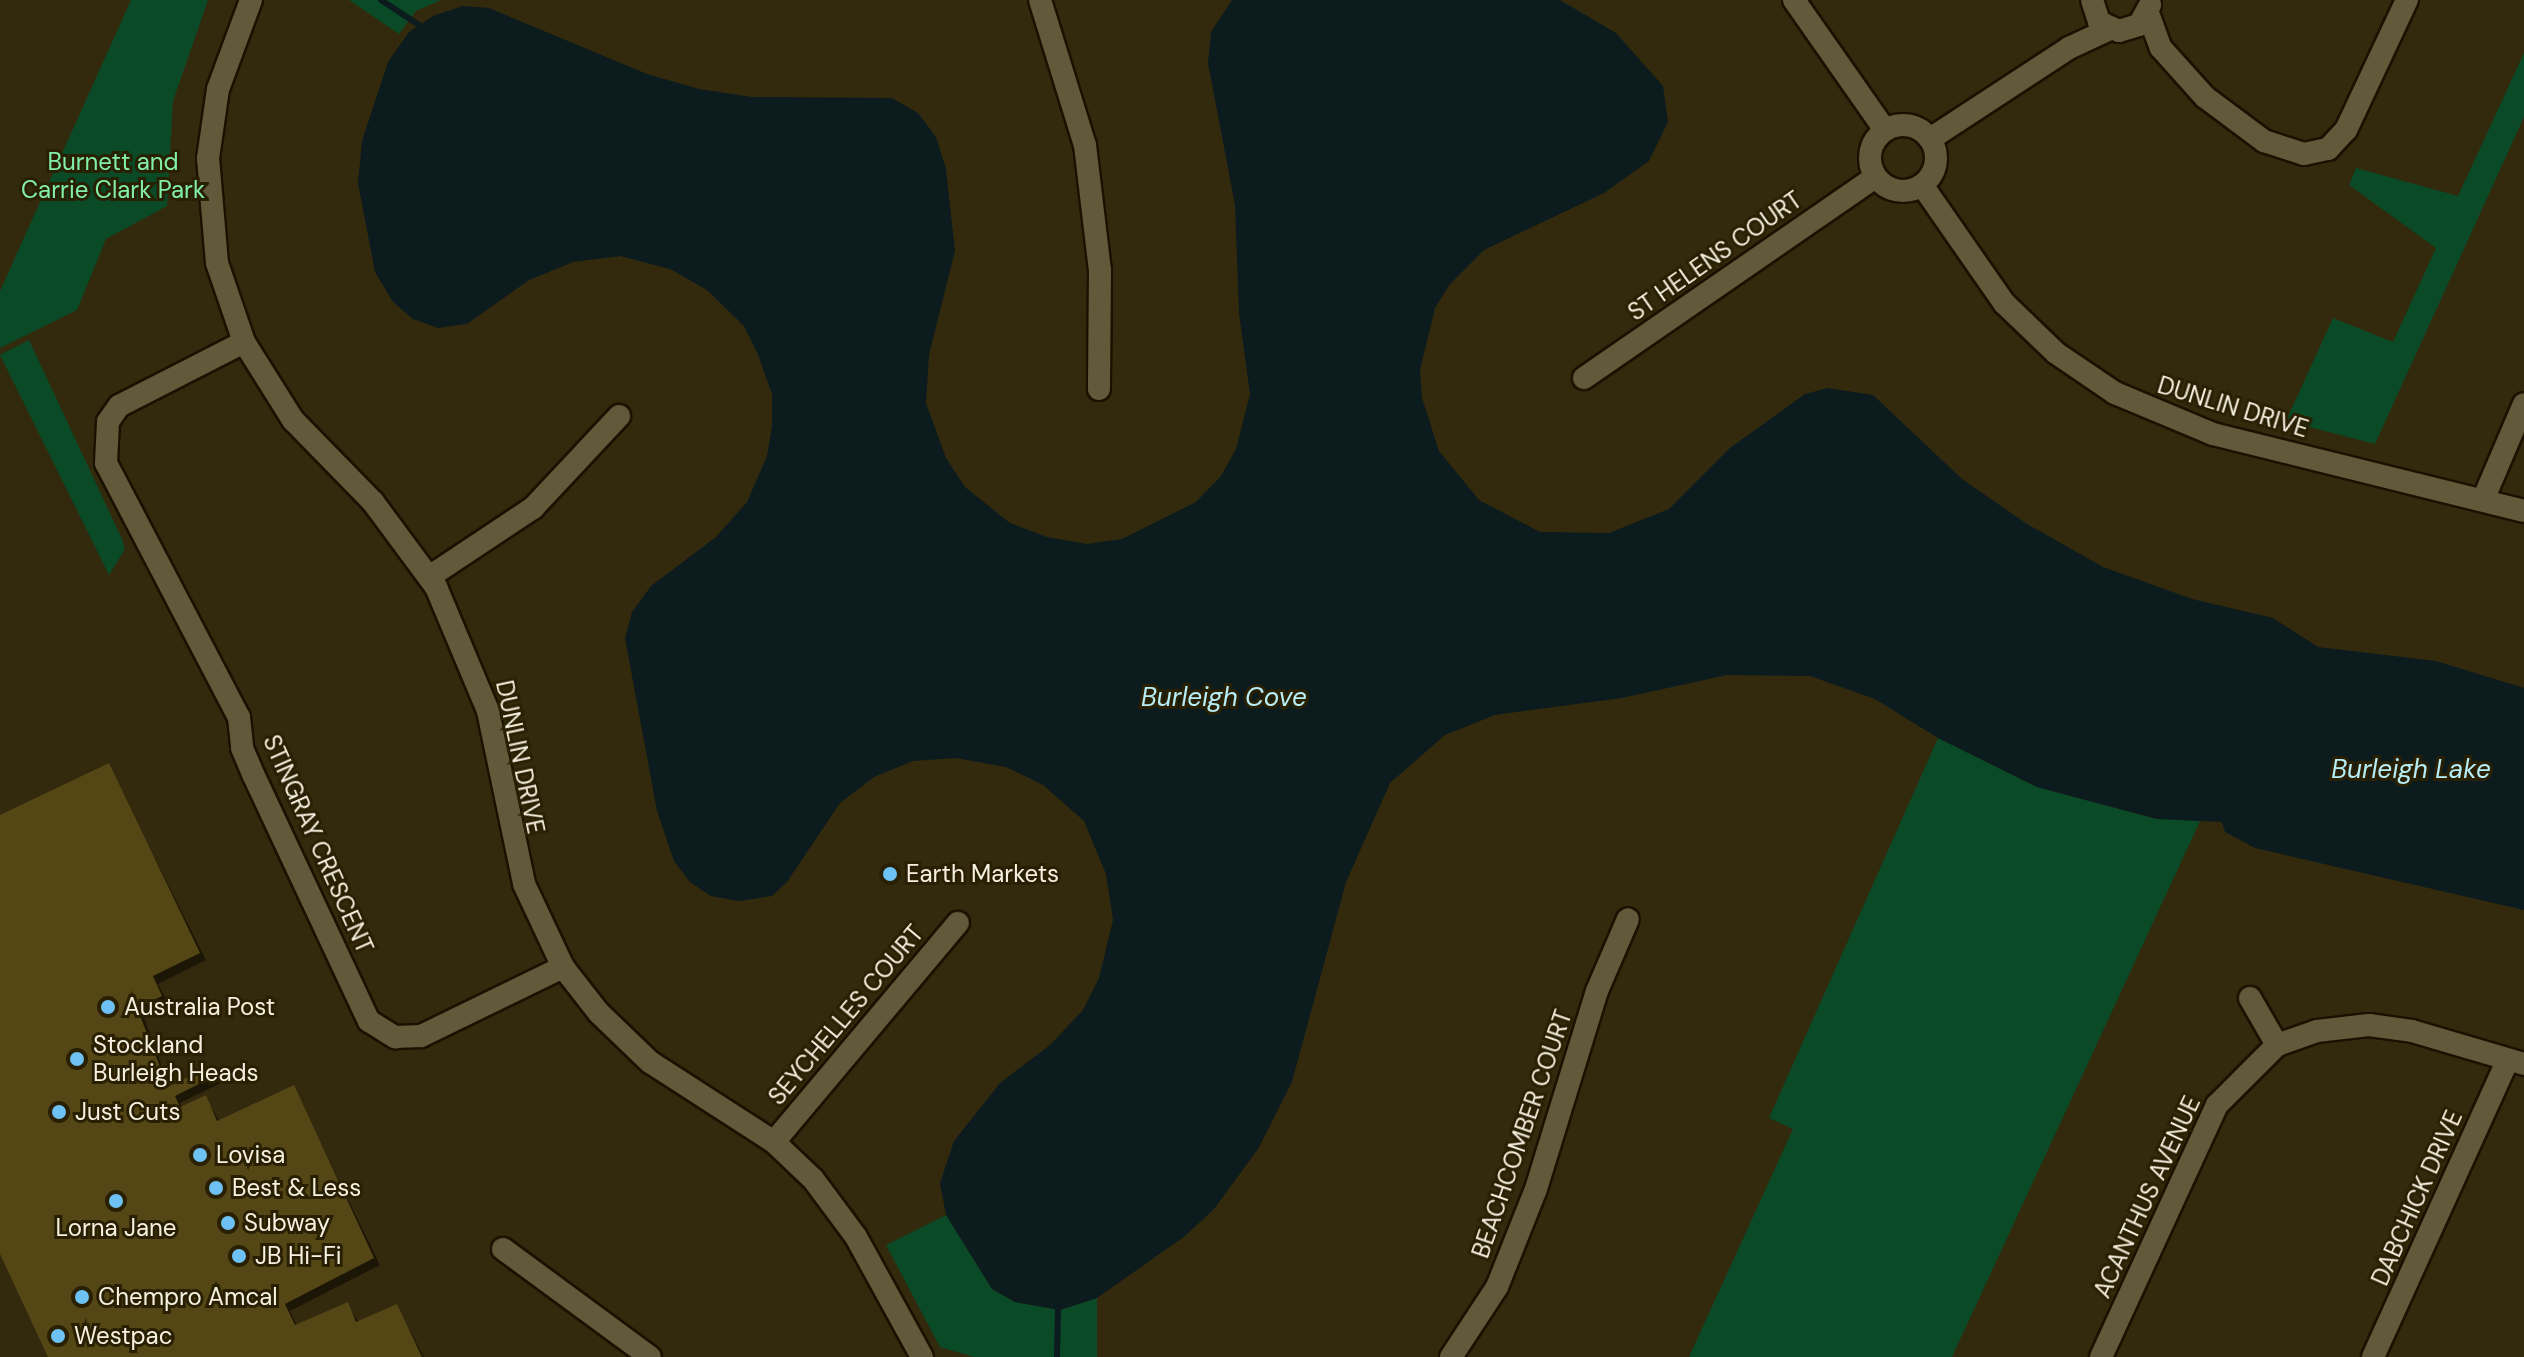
<!DOCTYPE html>
<style>
body{margin:0}
#map{position:relative;width:2524px;height:1357px;overflow:hidden;background:#332a0d;font-family:"DM Sans",sans-serif}
div>[style]{position:absolute}
.green>*{inset:0;background:#0a4a26}
.water>*{inset:0;background:#0b1b1e}
.shadow>*{inset:0;background:#0007}
.stream>*{height:6px;margin:-3px;padding:0 3px;transform-origin:3px;border-radius:3px;background:#0b1b1e}
.building>*{inset:0;background:#544615}
.roads{filter:drop-shadow(2px 0 #1a1200) drop-shadow(-2px 0 #1a1200) drop-shadow(0 2px #1a1200) drop-shadow(0 -2px #1a1200)}
.minor>*{height:22px;margin:-11px;padding:0 11px;transform-origin:11px;border-radius:11px;background:#62593b}
.tertiary>*{height:22px;margin:-11px;padding:0 11px;transform-origin:11px;border-radius:11px;background:#62593b}
.tertiary>.ring{margin:-11px;padding:0;box-sizing:content-box;background:none;border:22px solid #62593b;border-radius:50%}
.dots>*{width:22px;height:22px;translate:-50% -50%;box-sizing:border-box;border:4px solid #292003;border-radius:50%}
span{translate:-50% -50%;white-space:nowrap;text-align:center;line-height:1.15;-webkit-text-stroke:6px #292003;paint-order:stroke}
.park-label{font-size:24px;color:#82efa6}
.street-label{font-size:24px;color:#f5f0df}
.poi-label{font-size:24px;color:#f5f0df}
.left{translate:0 -50%;text-align:left}
.water-label{font-size:26px;color:#b6edf6;font-style:italic}
</style>
<div id="map">
<div class="green">
<div style="clip-path:polygon(131px 0,208px 0,173px 101px,167px 206px,106px 239px,77px 310px,0 348px,0 291px)"></div>
<div style="clip-path:polygon(349px 0,441px 0,416px 11px,399px 34px)"></div>
<div style="clip-path:polygon(2524px 53px,2524px 117px,2375px 444px,2286px 421px,2333px 318px,2393px 342px,2436px 248px,2349px 185px,2356px 168px,2458px 196px)"></div>
<div style="clip-path:polygon(29px 340px,122px 539px,125px 549px,109px 575px,0 355px)"></div>
<div style="clip-path:polygon(1938px 738px,2037px 787px,2157px 819px,2201px 819px,1952px 1357px,1689px 1357px,1793px 1129px,1769px 1118px)"></div>
<div style="clip-path:polygon(946px 1215px,992px 1289px,1015px 1302px,1060px 1310px,1097px 1298px,1097px 1357px,974px 1357px,940px 1347px,886px 1245px)"></div>
</div>
<div class="water">
<div style="clip-path:polygon(1232px 0,1560px 0,1616px 33px,1663px 86px,1668px 122px,1649px 161px,1604px 193px,1484px 250px,1450px 284px,1435px 308px,1420px 370px,1422px 398px,1439px 451px,1479px 500px,1540px 532px,1609px 533px,1669px 509px,1730px 448px,1805px 394px,1828px 388px,1873px 395px,1962px 479px,2027px 524px,2103px 567px,2192px 599px,2273px 618px,2318px 647px,2436px 661px,2524px 688px,2524px 910px,2255px 848px,2225px 832px,2222px 822px,2157px 819px,2037px 787px,1938px 738px,1875px 699px,1810px 676px,1727px 675px,1622px 698px,1495px 715px,1445px 735px,1390px 783px,1346px 882px,1292px 1082px,1258px 1149px,1214px 1209px,1185px 1236px,1097px 1298px,1060px 1310px,1015px 1302px,992px 1289px,946px 1215px,940px 1183px,954px 1141px,1000px 1083px,1050px 1045px,1083px 1010px,1099px 978px,1113px 920px,1106px 874px,1084px 821px,1043px 785px,1006px 767px,956px 758px,913px 761px,874px 777px,840px 803px,787px 882px,772px 896px,739px 901px,711px 896px,690px 882px,674px 861px,657px 811px,625px 638px,632px 612px,651px 586px,716px 537px,747px 502px,767px 456px,772px 426px,772px 394px,757px 352px,744px 326px,707px 290px,670px 269px,620px 256px,573px 262px,529px 280px,467px 324px,438px 328px,413px 319px,393px 302px,375px 272px,358px 183px,362px 141px,388px 62px,409px 32px,433px 16px,463px 6px,489px 8px,647px 74px,699px 89px,752px 97px,892px 98px,918px 113px,936px 137px,946px 169px,955px 251px,929px 355px,926px 403px,946px 458px,965px 487px,1010px 523px,1047px 537px,1087px 544px,1122px 539px,1196px 502px,1221px 476px,1236px 449px,1250px 394px,1239px 313px,1235px 205px,1208px 63px,1211px 32px)"></div>
</div>
<div class="shadow">
<div style="clip-path:polygon(108px 765px,206px 960px,158px 984px,168px 1003px,143px 1015px,170px 1088px,212px 1067px,223px 1082px,180px 1103px,183px 1108px,205px 1097px,220px 1122px,294px 1088px,380px 1265px,290px 1311px,297px 1326px,347px 1304px,359px 1323px,397px 1306px,424px 1357px,50px 1357px,0 1249px,0 817px)"></div>
</div>
<div class="stream">
<div style="left:381px;top:0;width:45px;rotate:33.3deg"></div>
<div style="left:1057px;top:1357px;width:48px;rotate:-88.8deg"></div>
</div>
<div class="building">
<div style="clip-path:polygon(109px 763px,200px 953px,153px 976px,162px 996px,137px 1008px,168px 1087px,213px 1065px,217px 1075px,175px 1096px,180px 1107px,206px 1095px,217px 1121px,294px 1085px,374px 1258px,285px 1304px,295px 1325px,348px 1302px,356px 1322px,397px 1304px,422px 1357px,48px 1357px,0 1254px,0 815px)"></div>
</div>
<div class="roads">
<div class="minor">
<div style="left:1040px;top:0;width:152px;rotate:72.8deg"></div>
<div style="left:1085px;top:145px;width:126px;rotate:83.2deg"></div>
<div style="left:1100px;top:270px;width:119px;rotate:90.5deg"></div>
<div style="left:2092px;top:0;width:23px;rotate:72deg"></div>
<div style="left:2099px;top:22px;width:22px;rotate:24deg"></div>
<div style="left:2119px;top:31px;width:21px;rotate:-17deg"></div>
<div style="left:2139px;top:25px;width:23px;rotate:-61deg"></div>
<div style="left:2148px;top:13px;width:37px;rotate:70deg"></div>
<div style="left:2161px;top:48px;width:66px;rotate:48.1deg"></div>
<div style="left:2205px;top:97px;width:74px;rotate:36.7deg"></div>
<div style="left:2264px;top:141px;width:42px;rotate:18deg"></div>
<div style="left:2304px;top:154px;width:25px;rotate:-12deg"></div>
<div style="left:2328px;top:149px;width:26px;rotate:-47deg"></div>
<div style="left:2346px;top:130px;width:144px;rotate:-64.9deg"></div>
<div style="left:1930px;top:139px;width:166px;rotate:-33.2deg"></div>
<div style="left:2069px;top:48px;width:45px;rotate:-24.9deg"></div>
<div style="left:244px;top:342px;width:140px;rotate:152.9deg"></div>
<div style="left:119px;top:406px;width:19px;rotate:125deg"></div>
<div style="left:108px;top:422px;width:41px;rotate:92.8deg"></div>
<div style="left:106px;top:463px;width:287px;rotate:62.4deg"></div>
<div style="left:239px;top:717px;width:31px;rotate:84deg"></div>
<div style="left:242px;top:748px;width:30px;rotate:67deg"></div>
<div style="left:254px;top:776px;width:271px;rotate:64.9deg"></div>
<div style="left:369px;top:1021px;width:31px;rotate:32deg"></div>
<div style="left:395px;top:1037px;width:26px;rotate:-2deg"></div>
<div style="left:421px;top:1036px;width:158px;rotate:-25.9deg"></div>
<div style="left:1584px;top:378px;width:354px;rotate:-34.6deg"></div>
<div style="left:2483px;top:500px;width:104px;rotate:-66.9deg"></div>
<div style="left:429px;top:577px;width:125px;rotate:-33.6deg"></div>
<div style="left:533px;top:508px;width:126px;rotate:-46.9deg"></div>
<div style="left:2250px;top:998px;width:54px;rotate:60.1deg"></div>
<div style="left:774px;top:1142px;width:286px;rotate:-50deg"></div>
<div style="left:503px;top:1249px;width:182px;rotate:36.3deg"></div>
<div style="left:1451px;top:1357px;width:84px;rotate:-56.7deg"></div>
<div style="left:1497px;top:1287px;width:105px;rotate:-68.3deg"></div>
<div style="left:1536px;top:1189px;width:207px;rotate:-72.9deg"></div>
<div style="left:1597px;top:991px;width:78px;rotate:-66.7deg"></div>
<div style="left:2101px;top:1357px;width:277px;rotate:-65.3deg"></div>
<div style="left:2217px;top:1105px;width:85px;rotate:-45deg"></div>
<div style="left:2277px;top:1045px;width:42px;rotate:-19.3deg"></div>
<div style="left:2317px;top:1031px;width:52px;rotate:-6.6deg"></div>
<div style="left:2369px;top:1025px;width:43px;rotate:7.9deg"></div>
<div style="left:2412px;top:1031px;width:117px;rotate:16.4deg"></div>
<div style="left:2373px;top:1357px;width:326px;rotate:-65.6deg"></div>
</div>
<div class="tertiary">
<div style="left:251px;top:0;width:95px;rotate:110.3deg"></div>
<div style="left:218px;top:89px;width:70px;rotate:98.2deg"></div>
<div style="left:208px;top:158px;width:105px;rotate:85.1deg"></div>
<div style="left:217px;top:263px;width:83px;rotate:71.1deg"></div>
<div style="left:244px;top:342px;width:92px;rotate:57.9deg"></div>
<div style="left:293px;top:420px;width:115px;rotate:45.7deg"></div>
<div style="left:373px;top:502px;width:106px;rotate:53.5deg"></div>
<div style="left:436px;top:587px;width:134px;rotate:67.2deg"></div>
<div style="left:488px;top:711px;width:177px;rotate:78.2deg"></div>
<div style="left:524px;top:884px;width:92px;rotate:64.8deg"></div>
<div style="left:563px;top:967px;width:58px;rotate:52deg"></div>
<div style="left:599px;top:1013px;width:71px;rotate:43.9deg"></div>
<div style="left:650px;top:1062px;width:148px;rotate:32.8deg"></div>
<div style="left:774px;top:1142px;width:54px;rotate:43.5deg"></div>
<div style="left:813px;top:1179px;width:72px;rotate:53.4deg"></div>
<div style="left:856px;top:1237px;width:137px;rotate:61.2deg"></div>
<div style="left:1794px;top:0;width:159px;rotate:55deg"></div>
<div class="ring" style="left:1870px;top:125px;width:44px;height:44px"></div>
<div style="left:1922px;top:185px;width:144px;rotate:55.2deg"></div>
<div style="left:2004px;top:303px;width:72px;rotate:43.9deg"></div>
<div style="left:2056px;top:353px;width:71px;rotate:34.1deg"></div>
<div style="left:2115px;top:393px;width:106px;rotate:22.7deg"></div>
<div style="left:2213px;top:434px;width:320px;rotate:13.9deg"></div>
</div>
</div>
<div class="dots">
<div style="left:890px;top:874px;background:#6dc2f3"></div>
<div style="left:108px;top:1007px;background:#6dc2f3"></div>
<div style="left:77px;top:1059px;background:#6dc2f3"></div>
<div style="left:59px;top:1112px;background:#6dc2f3"></div>
<div style="left:200px;top:1155px;background:#6dc2f3"></div>
<div style="left:216px;top:1188px;background:#6dc2f3"></div>
<div style="left:116px;top:1201px;background:#6dc2f3"></div>
<div style="left:228px;top:1223px;background:#6dc2f3"></div>
<div style="left:239px;top:1256px;background:#6dc2f3"></div>
<div style="left:82px;top:1297px;background:#6dc2f3"></div>
<div style="left:58px;top:1336px;background:#6dc2f3"></div>
</div>
<div class="park-label">
<span style="left:113px;top:176px">Burnett and<br>Carrie Clark Park</span>
</div>
<div class="street-label">
<span style="left:1715px;top:256px;rotate:-35deg">ST HELENS COURT</span>
<span style="left:2233px;top:407px;rotate:17deg">DUNLIN DRIVE</span>
<span style="left:520px;top:757px;rotate:78deg">DUNLIN DRIVE</span>
<span style="left:318px;top:844px;rotate:66deg">STINGRAY CRESCENT</span>
<span style="left:846px;top:1015px;rotate:-50deg">SEYCHELLES COURT</span>
<span style="left:1522px;top:1134px;rotate:-71deg">BEACHCOMBER COURT</span>
<span style="left:2147px;top:1197px;rotate:-65deg">ACANTHUS AVENUE</span>
<span style="left:2417px;top:1198px;rotate:-66deg">DABCHICK DRIVE</span>
</div>
<div class="poi-label">
<span class="left" style="left:906px;top:874px">Earth Markets</span>
<span class="left" style="left:124px;top:1007px">Australia Post</span>
<span class="left" style="left:93px;top:1059px">Stockland<br>Burleigh Heads</span>
<span class="left" style="left:75px;top:1112px">Just Cuts</span>
<span class="left" style="left:216px;top:1155px">Lovisa</span>
<span class="left" style="left:232px;top:1188px">Best &amp; Less</span>
<span class="left" style="left:244px;top:1223px">Subway</span>
<span style="left:116px;top:1228px">Lorna Jane</span>
<span class="left" style="left:255px;top:1256px">JB Hi-Fi</span>
<span class="left" style="left:98px;top:1297px">Chempro Amcal</span>
<span class="left" style="left:74px;top:1336px">Westpac</span>
</div>
<div class="water-label">
<span style="left:1224px;top:698px">Burleigh Cove</span>
<span style="left:2411px;top:770px">Burleigh Lake</span>
</div>
</div>
